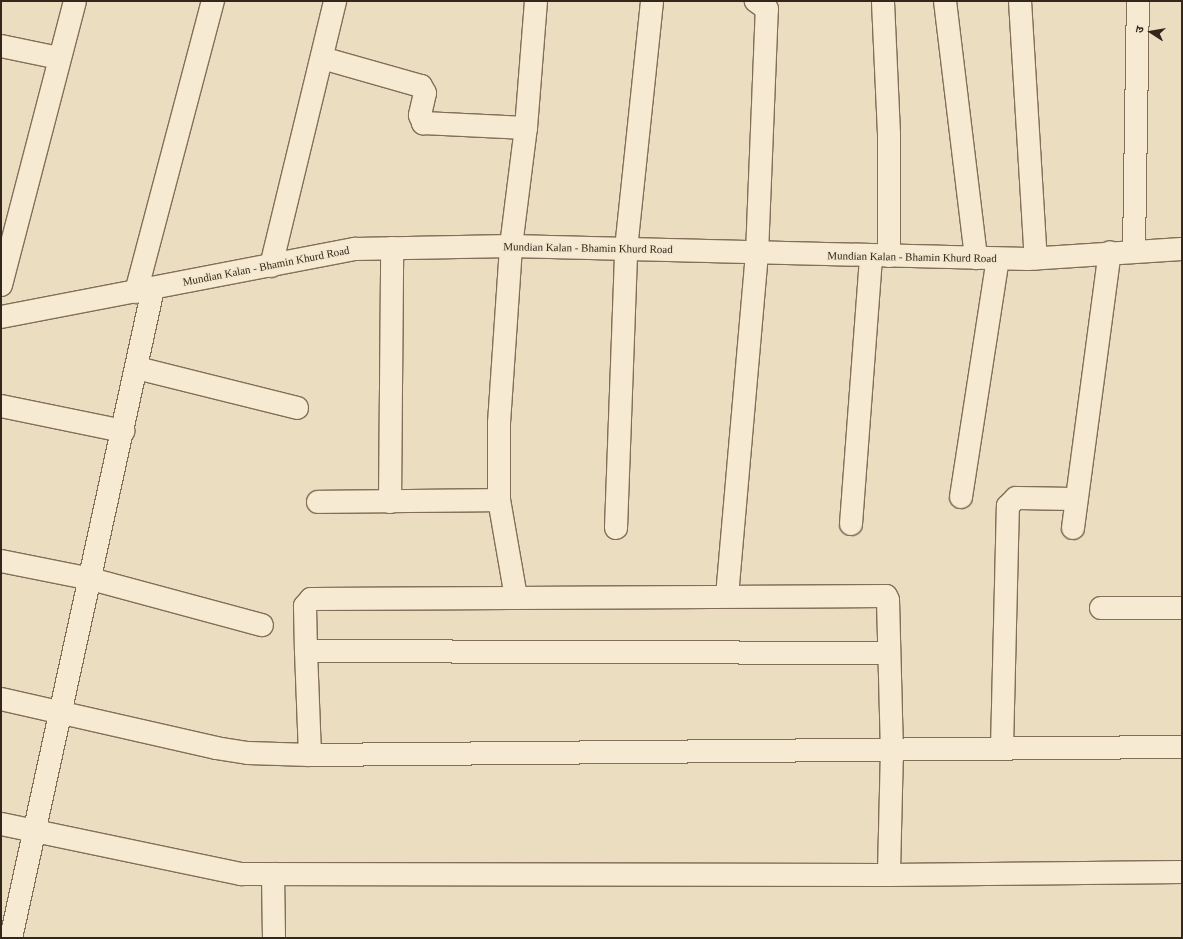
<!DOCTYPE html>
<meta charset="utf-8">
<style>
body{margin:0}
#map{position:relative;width:1183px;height:939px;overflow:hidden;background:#ebddbf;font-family:"Times New Roman","Noto Sans Devanagari",serif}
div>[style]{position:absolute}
.roads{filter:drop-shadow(1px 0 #826e59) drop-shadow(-1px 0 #826e59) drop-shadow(0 1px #826e59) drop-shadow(0 -1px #826e59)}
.minor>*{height:22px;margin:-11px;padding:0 11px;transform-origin:11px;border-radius:11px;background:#f6ead2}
span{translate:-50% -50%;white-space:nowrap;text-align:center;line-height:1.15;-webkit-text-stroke:3px #f3e7ce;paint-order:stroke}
.street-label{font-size:11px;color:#33271c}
.frame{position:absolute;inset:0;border:2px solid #33271c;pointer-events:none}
.north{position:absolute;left:1131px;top:12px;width:40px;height:40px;-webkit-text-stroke:3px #f3e7ce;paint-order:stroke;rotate:282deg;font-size:11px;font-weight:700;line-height:16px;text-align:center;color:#33271c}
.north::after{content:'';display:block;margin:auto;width:14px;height:18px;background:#33271c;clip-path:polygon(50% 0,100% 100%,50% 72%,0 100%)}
</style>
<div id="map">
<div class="roads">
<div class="minor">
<div style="left:945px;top:1px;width:259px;rotate:83.1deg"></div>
<div style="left:1020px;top:1px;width:258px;rotate:86.5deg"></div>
<div style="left:883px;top:2px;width:133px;rotate:87.4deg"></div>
<div style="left:889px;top:135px;width:121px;rotate:90deg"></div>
<div style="left:1px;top:46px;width:59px;rotate:11.7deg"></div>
<div style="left:322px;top:58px;width:103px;rotate:15.8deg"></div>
<div style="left:421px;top:86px;width:8px;rotate:60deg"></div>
<div style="left:425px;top:93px;width:23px;rotate:103deg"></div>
<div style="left:420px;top:115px;width:9px;rotate:69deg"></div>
<div style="left:423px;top:123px;width:103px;rotate:2.8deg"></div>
<div style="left:1134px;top:250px;width:249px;rotate:-89.1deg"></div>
<div style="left:271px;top:266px;width:273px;rotate:-76.4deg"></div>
<div style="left:1px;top:285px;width:293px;rotate:-75.4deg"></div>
<div style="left:136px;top:292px;width:301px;rotate:-75.2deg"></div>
<div style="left:1px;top:317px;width:360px;rotate:-10.9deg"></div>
<div style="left:355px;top:249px;width:156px;rotate:-1.1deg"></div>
<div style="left:511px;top:246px;width:517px;rotate:1.44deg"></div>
<div style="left:1028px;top:259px;width:154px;rotate:-3.7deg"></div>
<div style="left:137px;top:368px;width:165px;rotate:14deg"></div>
<div style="left:1px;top:406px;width:125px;rotate:11.6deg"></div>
<div style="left:961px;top:497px;width:241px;rotate:-81.2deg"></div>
<div style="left:318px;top:502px;width:181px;rotate:-0.6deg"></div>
<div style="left:390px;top:502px;width:254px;rotate:-89.5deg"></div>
<div style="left:851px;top:524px;width:269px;rotate:-85.7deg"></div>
<div style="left:616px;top:528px;width:279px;rotate:-87.9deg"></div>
<div style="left:626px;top:249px;width:249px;rotate:-84deg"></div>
<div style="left:1073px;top:528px;width:278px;rotate:-82.4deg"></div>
<div style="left:1px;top:561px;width:92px;rotate:11.3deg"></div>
<div style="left:91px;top:579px;width:177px;rotate:15.1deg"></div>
<div style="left:727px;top:596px;width:343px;rotate:-85deg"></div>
<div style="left:757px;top:254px;width:245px;rotate:-87.7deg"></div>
<div style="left:767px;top:9px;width:14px;rotate:-144deg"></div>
<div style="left:516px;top:597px;width:98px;rotate:-99.9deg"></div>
<div style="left:499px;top:500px;width:77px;rotate:-90deg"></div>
<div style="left:499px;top:423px;width:177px;rotate:-86.1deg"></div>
<div style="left:511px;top:246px;width:119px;rotate:-82.8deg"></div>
<div style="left:526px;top:128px;width:127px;rotate:-85.5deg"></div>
<div style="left:1101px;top:608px;width:81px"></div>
<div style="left:306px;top:651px;width:45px;rotate:-91.3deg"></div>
<div style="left:305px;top:606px;width:9px;rotate:-49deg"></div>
<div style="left:311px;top:599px;width:575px;rotate:-0.3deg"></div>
<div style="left:886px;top:596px;width:4px;rotate:63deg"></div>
<div style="left:888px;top:600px;width:149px;rotate:88.5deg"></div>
<div style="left:892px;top:749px;width:126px;rotate:91.4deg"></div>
<div style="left:1px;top:699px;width:221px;rotate:12.8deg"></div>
<div style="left:216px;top:748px;width:32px;rotate:9deg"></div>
<div style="left:248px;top:753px;width:62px;rotate:1.8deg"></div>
<div style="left:310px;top:755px;width:872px;rotate:-0.53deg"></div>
<div style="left:1002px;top:748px;width:242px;rotate:-88.6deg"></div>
<div style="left:1008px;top:506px;width:11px;rotate:-45deg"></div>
<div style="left:1016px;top:498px;width:59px;rotate:1deg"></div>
<div style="left:310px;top:755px;width:104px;rotate:-92.2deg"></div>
<div style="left:306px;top:651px;width:582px;rotate:0.2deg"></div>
<div style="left:1px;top:824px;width:245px;rotate:11.8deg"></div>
<div style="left:241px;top:874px;width:648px;rotate:0.09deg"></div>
<div style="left:889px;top:875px;width:293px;rotate:-0.6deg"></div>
<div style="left:273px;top:874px;width:64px;rotate:89.1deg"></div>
<div style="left:11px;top:938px;width:664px;rotate:-77.66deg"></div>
</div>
</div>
<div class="street-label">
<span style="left:588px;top:248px;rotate:1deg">Mundian Kalan - Bhamin Khurd Road</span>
<span style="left:912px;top:257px;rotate:1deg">Mundian Kalan - Bhamin Khurd Road</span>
<span style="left:266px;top:266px;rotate:-11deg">Mundian Kalan - Bhamin Khurd Road</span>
</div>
<div class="frame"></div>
<div class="north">उ</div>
</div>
